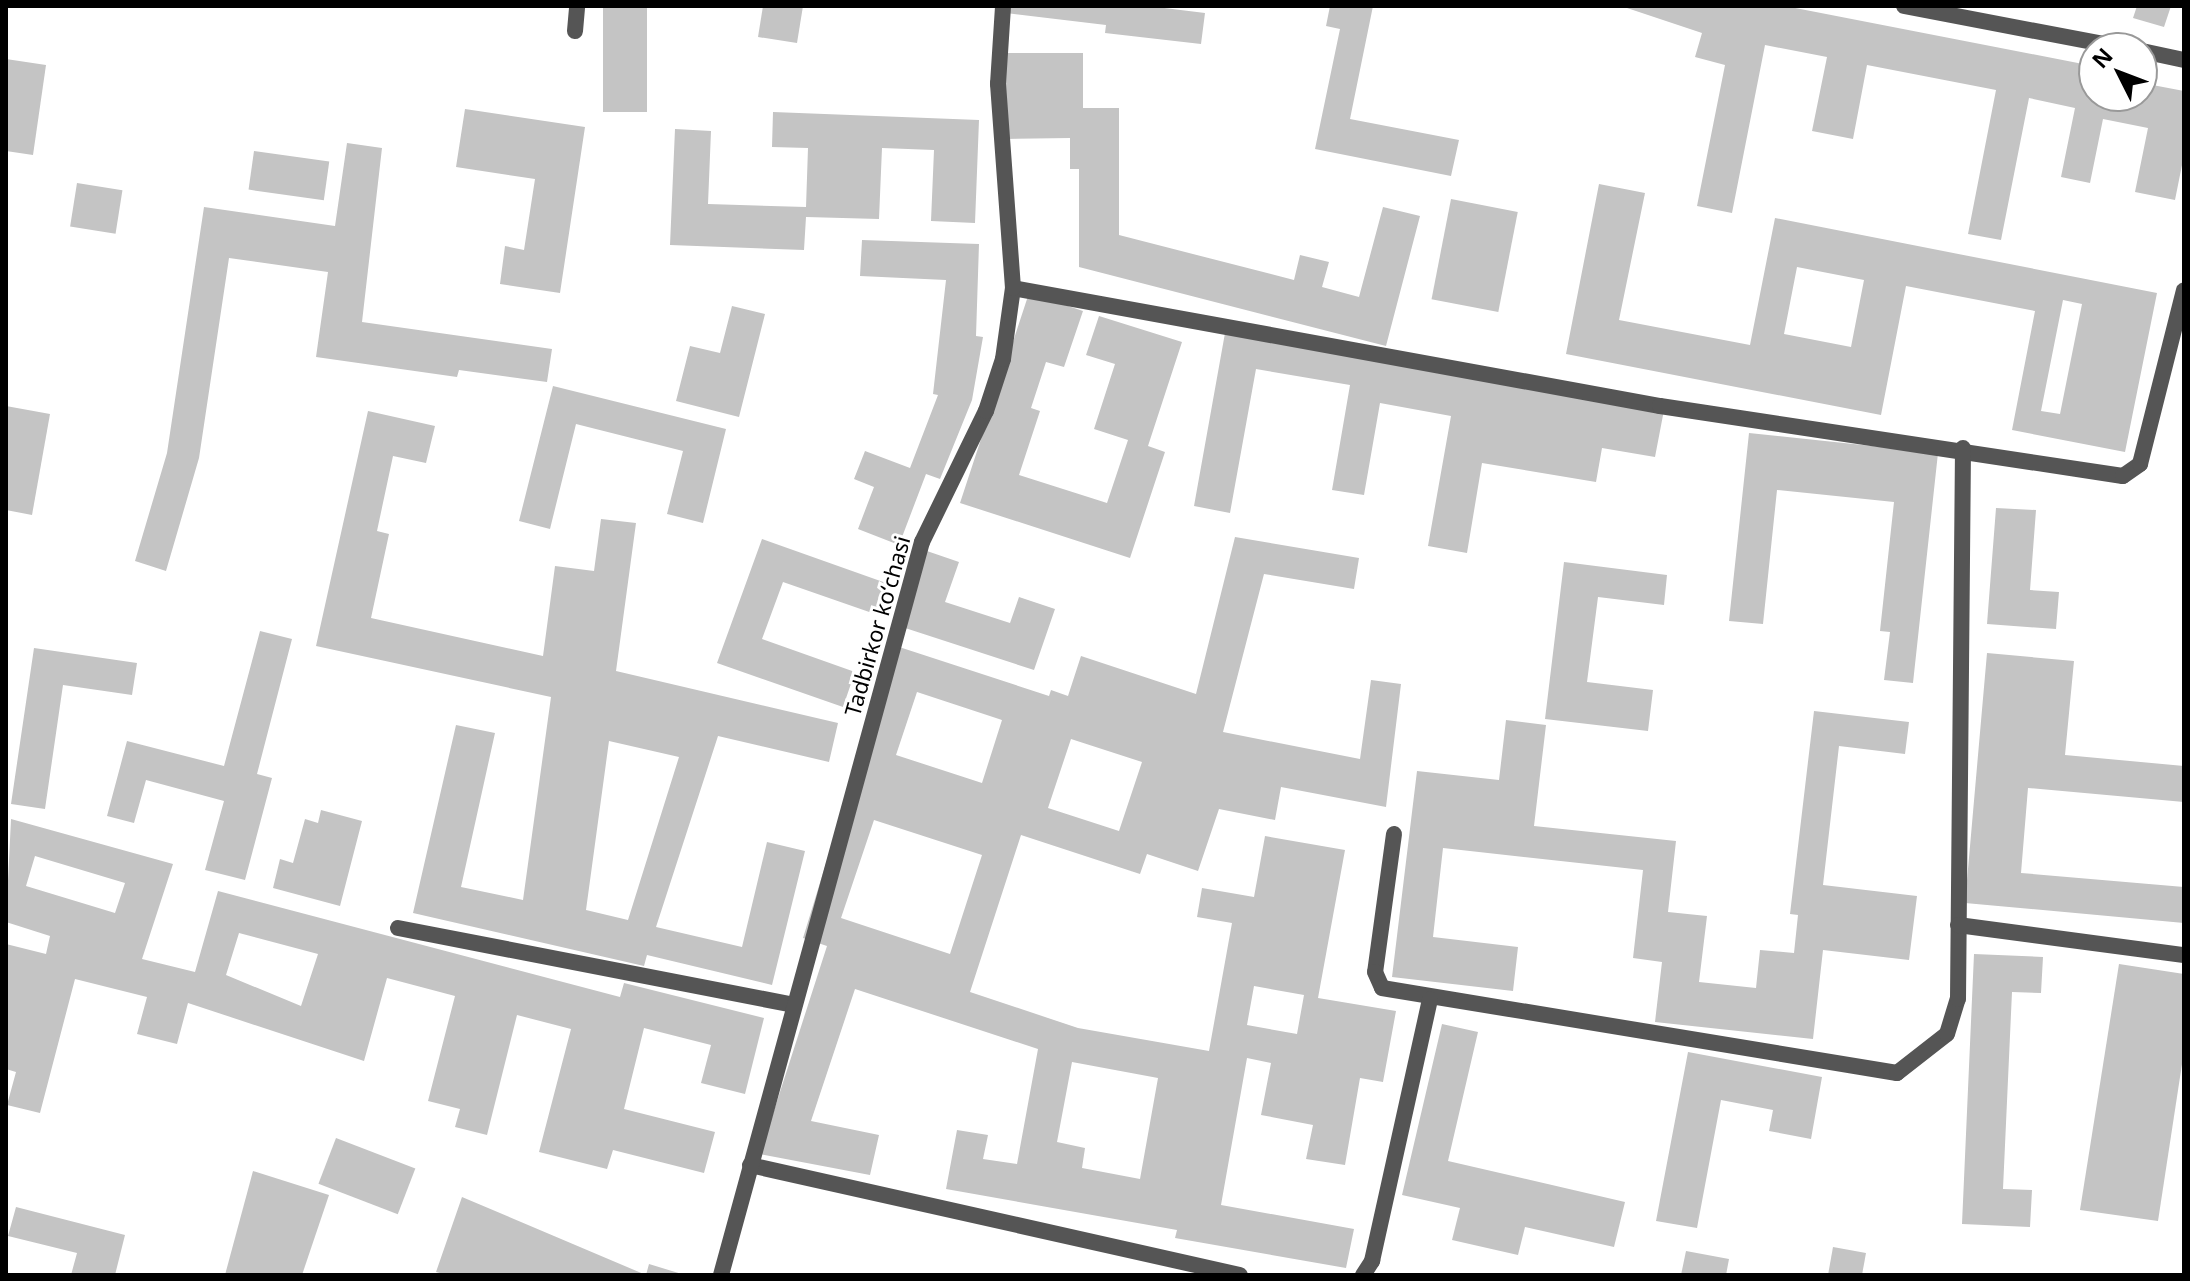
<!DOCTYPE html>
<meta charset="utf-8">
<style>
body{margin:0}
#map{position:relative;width:2190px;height:1281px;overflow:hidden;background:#fff;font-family:"Noto Sans",sans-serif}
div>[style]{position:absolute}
.building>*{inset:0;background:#c4c4c4;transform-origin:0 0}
.street>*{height:16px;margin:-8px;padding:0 8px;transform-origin:8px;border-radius:8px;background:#555}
span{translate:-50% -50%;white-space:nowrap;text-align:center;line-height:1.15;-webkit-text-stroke:6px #fff;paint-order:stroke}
.street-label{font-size:22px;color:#000}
.frame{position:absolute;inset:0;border:8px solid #000;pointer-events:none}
.north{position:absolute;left:2078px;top:32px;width:80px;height:80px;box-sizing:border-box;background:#fff;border:2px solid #999;border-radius:50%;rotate:312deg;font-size:22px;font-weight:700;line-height:32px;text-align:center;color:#000}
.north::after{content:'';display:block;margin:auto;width:28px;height:36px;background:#000;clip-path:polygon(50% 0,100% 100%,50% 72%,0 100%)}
</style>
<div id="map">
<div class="building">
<div style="left:603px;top:6px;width:44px;height:106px"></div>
<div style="clip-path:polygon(763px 6px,803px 6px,797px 43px,758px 37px)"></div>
<div style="clip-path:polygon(1007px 6px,1148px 6px,1205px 13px,1201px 44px,1105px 33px,1106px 25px,1006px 13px)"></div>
<div style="clip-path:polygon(1330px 6px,1373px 6px,1350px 119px,1459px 140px,1451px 176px,1315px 149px,1340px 29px,1326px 26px)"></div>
<div style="clip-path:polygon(1621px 6px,1785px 6px,2083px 64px,2081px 71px,2094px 74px,2094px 96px,2142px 96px,2142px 83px,2184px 91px,2184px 155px,2175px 200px,2135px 192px,2148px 128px,2103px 119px,2090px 183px,2061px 177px,2075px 108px,2029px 98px,2001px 240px,1968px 234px,1996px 90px,1867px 65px,1853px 139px,1812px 131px,1827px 57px,1765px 45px,1732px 213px,1697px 206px,1725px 65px,1695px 57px,1702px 33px)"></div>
<div style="clip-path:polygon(2137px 6px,2171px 6px,2164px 27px,2133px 18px)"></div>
<div style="clip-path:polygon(1005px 53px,1083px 53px,1083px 108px,1119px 108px,1119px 235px,1294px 280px,1300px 255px,1329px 262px,1322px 287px,1359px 297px,1383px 207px,1420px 216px,1386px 346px,1079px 267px,1079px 169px,1070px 169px,1070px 138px,1004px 139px)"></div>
<div style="clip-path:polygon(6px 59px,46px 65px,33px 155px,6px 151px)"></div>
<div style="clip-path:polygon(465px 109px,585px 127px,560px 293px,500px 284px,505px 246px,524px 250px,535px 179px,456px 167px)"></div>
<div style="clip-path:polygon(773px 112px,979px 120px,975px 223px,931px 221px,934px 150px,882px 148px,879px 219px,806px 217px,804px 250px,670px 245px,675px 129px,711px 131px,708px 204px,806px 207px,808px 148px,772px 147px)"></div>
<div style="clip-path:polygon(347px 143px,382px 148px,362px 322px,552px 349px,547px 382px,459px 370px,457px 377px,316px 357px,328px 272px,229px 258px,199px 458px,166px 571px,135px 561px,167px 453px,204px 207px,335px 226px)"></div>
<div style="left:254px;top:151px;width:76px;height:39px;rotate:8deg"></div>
<div style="left:77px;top:183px;width:46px;height:44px;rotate:9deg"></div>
<div style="clip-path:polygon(evenodd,1599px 184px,1645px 193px,1619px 320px,1750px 345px,1775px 218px,2157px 293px,2125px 452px,2012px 430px,2035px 311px,1906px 286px,1881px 415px,1566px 354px,1599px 184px,1797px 267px,1864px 280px,1851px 347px,1784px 334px,1797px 267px,1599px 184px,2063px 300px,2082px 304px,2060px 414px,2041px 411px,2063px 300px)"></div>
<div style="left:1451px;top:199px;width:68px;height:102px;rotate:11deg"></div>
<div style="clip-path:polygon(862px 240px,979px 244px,976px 336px,983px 337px,972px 400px,940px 479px,926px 474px,899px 545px,858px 529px,874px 487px,854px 479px,865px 451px,910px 468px,938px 395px,933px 394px,946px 280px,860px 276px)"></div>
<div style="clip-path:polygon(1029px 293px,1083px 311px,1064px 367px,1046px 362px,1031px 408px,1040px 411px,1019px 475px,1107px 503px,1128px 440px,1094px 429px,1115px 364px,1086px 355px,1099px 316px,1182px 342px,1148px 446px,1165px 452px,1130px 558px,960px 503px)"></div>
<div style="clip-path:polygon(732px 306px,765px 314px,739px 417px,676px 401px,690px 346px,720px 353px)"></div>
<div style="clip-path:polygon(1225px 333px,1664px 410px,1655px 457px,1602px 448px,1596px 482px,1482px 463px,1467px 553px,1428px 546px,1451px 416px,1380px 403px,1364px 495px,1332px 490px,1350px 385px,1256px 369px,1230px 513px,1194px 506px)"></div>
<div style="clip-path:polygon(553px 386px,726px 429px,703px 523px,667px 514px,683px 451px,576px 424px,550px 529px,519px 521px)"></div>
<div style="clip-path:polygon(6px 406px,50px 414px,32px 515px,6px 510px)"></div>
<div style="clip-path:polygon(evenodd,368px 411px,435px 426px,426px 463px,393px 456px,377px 531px,389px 534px,371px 618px,543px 656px,555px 566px,594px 571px,601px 519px,636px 523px,616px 671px,838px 723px,829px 762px,718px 736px,656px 927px,742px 947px,767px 842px,805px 851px,772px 985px,647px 955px,644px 966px,413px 913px,456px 725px,495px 733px,461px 887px,523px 900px,551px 697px,316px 646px,368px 411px,609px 741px,679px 757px,628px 920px,586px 910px,609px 741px)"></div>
<div style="clip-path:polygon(1749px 433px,1938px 453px,1913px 683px,1884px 680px,1890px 632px,1880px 631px,1894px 502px,1777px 490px,1763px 624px,1729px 621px)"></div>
<div style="clip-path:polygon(1996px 508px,2036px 510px,2030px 590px,2059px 592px,2056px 629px,1987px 624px)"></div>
<div style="clip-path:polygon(evenodd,1235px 537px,1359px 558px,1354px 589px,1264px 574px,1223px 732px,1360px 759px,1371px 680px,1401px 684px,1386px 807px,1281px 787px,1275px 820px,1219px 809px,1198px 871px,1147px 854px,1140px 874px,1021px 835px,970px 992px,1078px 1028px,1209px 1051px,1232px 923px,1197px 917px,1202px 888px,1254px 897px,1265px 836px,1345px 850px,1318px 998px,1396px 1011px,1383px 1082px,1360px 1078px,1345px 1165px,1306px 1159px,1313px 1125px,1261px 1115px,1271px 1063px,1247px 1058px,1221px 1205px,1354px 1229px,1346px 1268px,1175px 1238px,1177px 1230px,946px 1189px,957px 1130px,988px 1135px,983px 1159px,1017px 1164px,1038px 1049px,855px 989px,811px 1121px,879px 1135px,870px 1175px,760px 1154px,827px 946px,803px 938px,893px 645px,1049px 696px,1051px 690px,1068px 696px,1081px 656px,1196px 694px,1235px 537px,917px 692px,1002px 720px,982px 783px,896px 755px,917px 692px,1235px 537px,1071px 739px,1142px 762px,1119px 831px,1048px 808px,1071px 739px,1235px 537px,874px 820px,982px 855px,950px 954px,841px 918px,874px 820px,1235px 537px,1254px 986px,1304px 995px,1297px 1034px,1247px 1025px,1254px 986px,1235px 537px,1072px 1062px,1158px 1078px,1140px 1179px,1082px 1168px,1085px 1148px,1057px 1142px,1072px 1062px)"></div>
<div style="clip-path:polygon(762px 539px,886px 583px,875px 614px,783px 582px,762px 639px,855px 672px,843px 707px,717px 663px)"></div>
<div style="clip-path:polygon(924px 550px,959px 562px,945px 602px,1010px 623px,1019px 597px,1055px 609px,1034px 670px,899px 626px)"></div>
<div style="clip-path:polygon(1564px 562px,1667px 575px,1664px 605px,1598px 597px,1587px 682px,1653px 690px,1648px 731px,1545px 719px)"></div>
<div style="clip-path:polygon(260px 631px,292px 639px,257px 774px,272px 778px,245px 880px,205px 870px,224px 801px,146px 780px,134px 823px,107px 816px,127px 741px,224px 766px)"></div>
<div style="clip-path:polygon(34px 648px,137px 663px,132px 695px,63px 685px,45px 809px,11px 804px)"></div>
<div style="clip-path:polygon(1987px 653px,2074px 661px,2065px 755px,2184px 766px,2184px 802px,2028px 788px,2021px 873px,2184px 887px,2184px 923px,1965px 903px)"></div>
<div style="clip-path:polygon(1814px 711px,1909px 722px,1905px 754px,1839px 746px,1823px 885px,1917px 896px,1909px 960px,1823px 950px,1813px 1039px,1655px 1022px,1662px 962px,1633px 958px,1643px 870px,1443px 848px,1433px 937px,1518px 947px,1513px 991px,1392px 977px,1417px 771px,1499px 780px,1506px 720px,1546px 725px,1534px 826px,1676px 841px,1668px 912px,1707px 916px,1699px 982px,1756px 988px,1760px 950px,1794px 953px,1798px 915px,1790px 914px)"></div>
<div style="clip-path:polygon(321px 810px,362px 821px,340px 906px,273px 888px,280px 859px,293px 863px,305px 819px,318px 823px)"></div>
<div style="clip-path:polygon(evenodd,11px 819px,173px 864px,142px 959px,195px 972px,218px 891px,620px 997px,624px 983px,764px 1018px,745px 1094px,701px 1083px,711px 1045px,644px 1028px,624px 1109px,715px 1132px,704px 1173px,613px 1150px,607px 1169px,539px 1152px,571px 1029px,517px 1015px,487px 1135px,455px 1127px,460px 1109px,428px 1101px,455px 996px,387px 978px,364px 1061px,188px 1003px,177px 1044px,137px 1034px,147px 997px,75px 979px,40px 1113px,7px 1105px,16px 1072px,6px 1069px,6px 944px,46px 954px,50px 936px,6px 922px,11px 819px,35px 856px,125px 883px,115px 913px,26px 886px,35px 856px,11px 819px,239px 933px,318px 954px,301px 1006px,226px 975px,239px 933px)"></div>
<div style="clip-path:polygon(1974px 954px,2043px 957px,2041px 993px,2012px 992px,2003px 1189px,2032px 1190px,2030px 1227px,1962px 1224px)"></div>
<div style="clip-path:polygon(2119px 964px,2184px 974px,2184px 1051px,2158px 1221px,2080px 1210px)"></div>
<div style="clip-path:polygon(1442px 1024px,1478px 1032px,1448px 1161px,1625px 1202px,1614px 1247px,1525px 1227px,1518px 1255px,1452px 1240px,1460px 1208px,1402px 1195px)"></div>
<div style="clip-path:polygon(1688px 1052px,1822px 1077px,1811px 1139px,1769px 1131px,1773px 1110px,1721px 1100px,1697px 1228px,1656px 1221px)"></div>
<div style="left:336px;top:1138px;width:85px;height:49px;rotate:21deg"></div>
<div style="clip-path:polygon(253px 1171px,329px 1195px,302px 1275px,225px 1275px)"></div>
<div style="clip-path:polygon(462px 1197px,646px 1275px,649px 1264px,685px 1275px,447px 1275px,436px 1272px)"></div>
<div style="clip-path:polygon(16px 1207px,125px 1235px,115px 1275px,71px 1275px,77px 1253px,8px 1236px)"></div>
<div style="clip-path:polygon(1833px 1247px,1866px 1253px,1862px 1275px,1828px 1275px)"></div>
<div style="clip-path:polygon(1686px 1251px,1729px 1259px,1726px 1275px,1681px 1275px)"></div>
</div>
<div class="street">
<div style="left:1904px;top:6px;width:224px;rotate:10.8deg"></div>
<div style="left:575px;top:31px;width:25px;rotate:-85deg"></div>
<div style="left:2142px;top:51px;width:43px;rotate:12.1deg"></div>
<div style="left:1013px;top:288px;width:658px;rotate:10.34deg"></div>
<div style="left:1660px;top:406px;width:468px;rotate:8.6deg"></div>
<div style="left:2123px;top:476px;width:21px;rotate:-35deg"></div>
<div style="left:2140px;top:464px;width:179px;rotate:-75.8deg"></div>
<div style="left:1394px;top:834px;width:139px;rotate:97.8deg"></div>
<div style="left:1375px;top:972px;width:17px;rotate:66deg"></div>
<div style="left:1382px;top:988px;width:522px;rotate:9.37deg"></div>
<div style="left:1897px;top:1073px;width:63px;rotate:-38deg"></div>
<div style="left:1947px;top:1034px;width:37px;rotate:-73deg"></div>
<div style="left:1958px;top:999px;width:551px;rotate:-89.48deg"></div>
<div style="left:1958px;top:925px;width:228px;rotate:7.6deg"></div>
<div style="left:398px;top:928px;width:403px;rotate:11deg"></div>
<div style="left:750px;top:1165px;width:502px;rotate:12.65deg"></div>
<div style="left:721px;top:1275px;width:760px;rotate:-74.67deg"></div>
<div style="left:922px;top:542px;width:146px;rotate:-64deg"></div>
<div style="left:986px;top:411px;width:55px;rotate:-71.9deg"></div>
<div style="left:1003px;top:359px;width:72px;rotate:-82deg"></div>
<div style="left:1013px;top:288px;width:205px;rotate:-94.2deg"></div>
<div style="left:998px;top:84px;width:78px;rotate:-86.3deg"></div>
<div style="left:1363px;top:1275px;width:17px;rotate:-57deg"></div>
<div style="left:1372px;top:1261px;width:268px;rotate:-77.5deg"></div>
</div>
<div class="street-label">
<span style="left:877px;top:626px;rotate:-74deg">Tadbirkor koʻchasi</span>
</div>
<div class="frame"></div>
<div class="north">N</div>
</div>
